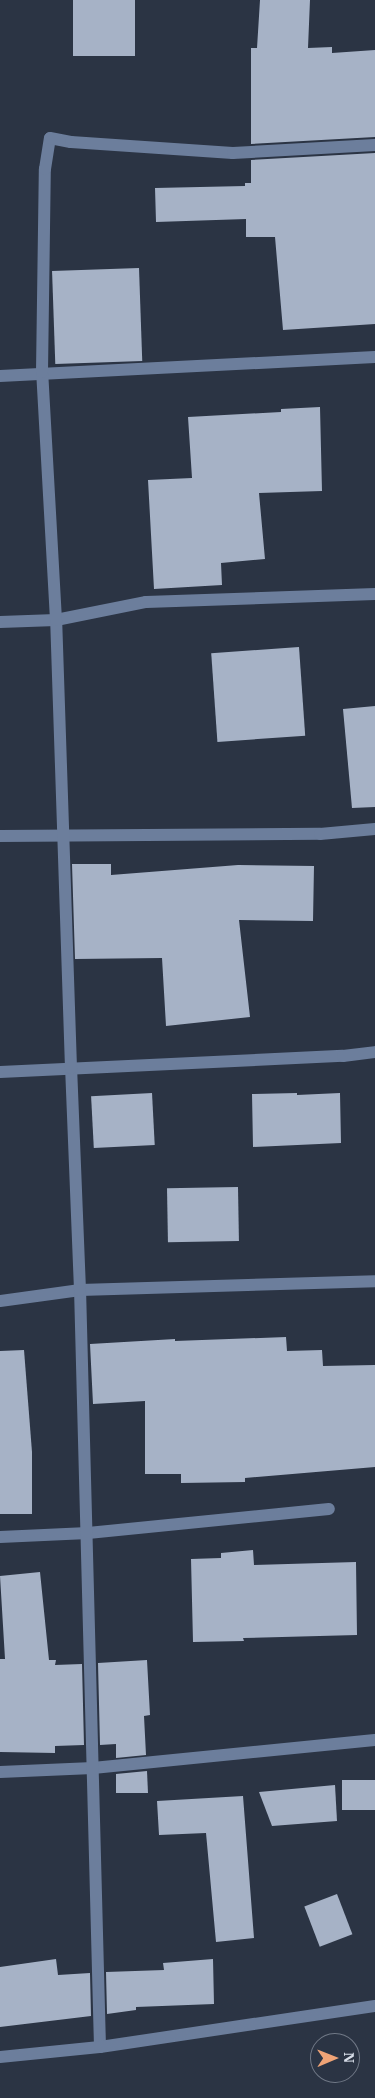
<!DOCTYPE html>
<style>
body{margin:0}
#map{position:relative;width:375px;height:2098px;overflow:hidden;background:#2b3444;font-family:"IBM Plex Serif",serif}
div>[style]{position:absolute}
.building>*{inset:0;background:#a6b2c6;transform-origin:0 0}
.minor>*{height:12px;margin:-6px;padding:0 6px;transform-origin:6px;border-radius:6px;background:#6c7e9c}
span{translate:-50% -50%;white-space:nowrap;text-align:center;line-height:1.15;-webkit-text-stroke:5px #2b3444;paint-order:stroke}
.north{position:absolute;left:310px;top:2033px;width:50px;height:50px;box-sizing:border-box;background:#2b3444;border:1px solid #707886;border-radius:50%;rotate:89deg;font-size:14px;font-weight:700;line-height:20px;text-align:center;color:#d7dde8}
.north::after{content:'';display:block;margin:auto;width:18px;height:22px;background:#efa376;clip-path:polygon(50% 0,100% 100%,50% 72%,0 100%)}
</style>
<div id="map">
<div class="building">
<div style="left:73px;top:0;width:62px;height:56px"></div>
<div style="clip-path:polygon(260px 0,310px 0,308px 48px,332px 47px,332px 53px,375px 50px,375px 137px,251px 144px,251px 48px,257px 48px)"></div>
<div style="clip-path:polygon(375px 153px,375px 324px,283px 330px,275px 237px,246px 237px,246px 219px,156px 222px,155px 188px,245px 186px,245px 183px,251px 183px,251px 160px)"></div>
<div style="left:139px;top:268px;width:93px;height:87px;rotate:88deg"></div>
<div style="clip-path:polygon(320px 407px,322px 491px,259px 493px,265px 559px,221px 563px,222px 585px,154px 589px,148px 480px,192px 478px,188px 417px,281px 412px,281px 409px)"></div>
<div style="left:299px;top:647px;width:89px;height:88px;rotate:86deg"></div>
<div style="clip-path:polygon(375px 706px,375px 807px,352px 808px,343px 709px)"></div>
<div style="clip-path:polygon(72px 864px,111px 864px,111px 875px,238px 865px,314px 866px,313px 921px,239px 920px,250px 1017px,166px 1026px,162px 958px,75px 959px)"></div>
<div style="left:152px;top:1093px;width:52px;height:61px;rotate:87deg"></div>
<div style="clip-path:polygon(297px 1093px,297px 1095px,340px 1093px,341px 1143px,253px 1147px,252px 1094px)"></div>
<div style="left:238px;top:1187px;width:54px;height:71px;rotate:89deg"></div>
<div style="clip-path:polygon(286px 1337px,287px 1351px,322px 1350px,323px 1366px,375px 1365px,375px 1467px,245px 1478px,245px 1482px,181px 1483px,181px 1474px,145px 1474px,145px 1401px,93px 1404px,90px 1344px,175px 1339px,175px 1341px)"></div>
<div style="clip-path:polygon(24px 1350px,32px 1452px,32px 1514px,0 1514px,0 1351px)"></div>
<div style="clip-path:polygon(253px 1550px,254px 1565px,356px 1562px,357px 1635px,243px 1638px,244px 1641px,193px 1642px,191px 1559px,221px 1558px,221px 1553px)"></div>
<div style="clip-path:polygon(40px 1572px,49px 1660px,56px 1660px,55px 1665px,82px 1664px,84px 1745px,55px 1746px,55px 1753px,0 1752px,0 1659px,5px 1659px,0 1576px)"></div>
<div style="clip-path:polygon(147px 1660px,150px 1715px,144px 1716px,146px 1755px,116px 1758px,116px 1744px,100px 1745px,98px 1663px)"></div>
<div style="clip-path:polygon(147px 1771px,148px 1793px,116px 1793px,116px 1774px)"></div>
<div style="left:375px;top:1780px;width:30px;height:33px;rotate:90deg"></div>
<div style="clip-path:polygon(335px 1785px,337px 1821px,272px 1826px,259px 1792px)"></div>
<div style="clip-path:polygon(243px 1796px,254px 1938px,216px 1942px,206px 1833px,159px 1835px,157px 1801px)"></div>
<div style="left:337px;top:1894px;width:43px;height:35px;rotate:69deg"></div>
<div style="clip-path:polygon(56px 1959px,58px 1975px,90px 1973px,91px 2016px,0 2027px,0 1967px)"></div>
<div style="clip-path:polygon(213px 1959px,214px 2004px,136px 2007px,136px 2010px,107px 2014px,106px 1972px,164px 1970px,163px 1963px)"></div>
</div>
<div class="minor">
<div style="left:0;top:376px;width:375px;rotate:-2.9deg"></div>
<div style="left:0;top:622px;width:56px;rotate:-2deg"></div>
<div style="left:56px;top:620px;width:92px;rotate:-11.3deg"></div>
<div style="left:146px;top:602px;width:229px;rotate:-2deg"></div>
<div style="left:0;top:836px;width:320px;rotate:-0.4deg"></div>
<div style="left:320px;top:834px;width:55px;rotate:-5.2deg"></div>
<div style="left:0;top:1072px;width:343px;rotate:-2.7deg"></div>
<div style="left:343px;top:1056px;width:32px;rotate:-7deg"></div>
<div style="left:0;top:1301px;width:81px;rotate:-7.8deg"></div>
<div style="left:80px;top:1290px;width:295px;rotate:-1.7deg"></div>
<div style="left:0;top:1537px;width:88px;rotate:-2.6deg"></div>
<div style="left:88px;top:1533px;width:242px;rotate:-5.7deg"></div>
<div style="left:0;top:1772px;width:93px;rotate:-2.5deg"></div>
<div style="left:93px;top:1768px;width:283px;rotate:-5.7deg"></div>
<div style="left:100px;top:2047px;width:757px;rotate:-91.51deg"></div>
<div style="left:80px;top:1290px;width:222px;rotate:-92.3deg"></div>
<div style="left:71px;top:1068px;width:448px;rotate:-91.9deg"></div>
<div style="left:56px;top:620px;width:248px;rotate:-93.2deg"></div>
<div style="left:42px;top:372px;width:203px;rotate:-89.2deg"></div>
<div style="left:45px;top:169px;width:31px;rotate:-81deg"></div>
<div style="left:50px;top:138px;width:21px;rotate:11deg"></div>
<div style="left:71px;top:142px;width:162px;rotate:3.9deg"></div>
<div style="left:233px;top:153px;width:142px;rotate:-3.2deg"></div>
<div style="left:0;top:2057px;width:100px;rotate:-5.7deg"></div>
<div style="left:100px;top:2047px;width:278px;rotate:-8.5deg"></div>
</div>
<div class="north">N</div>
</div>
